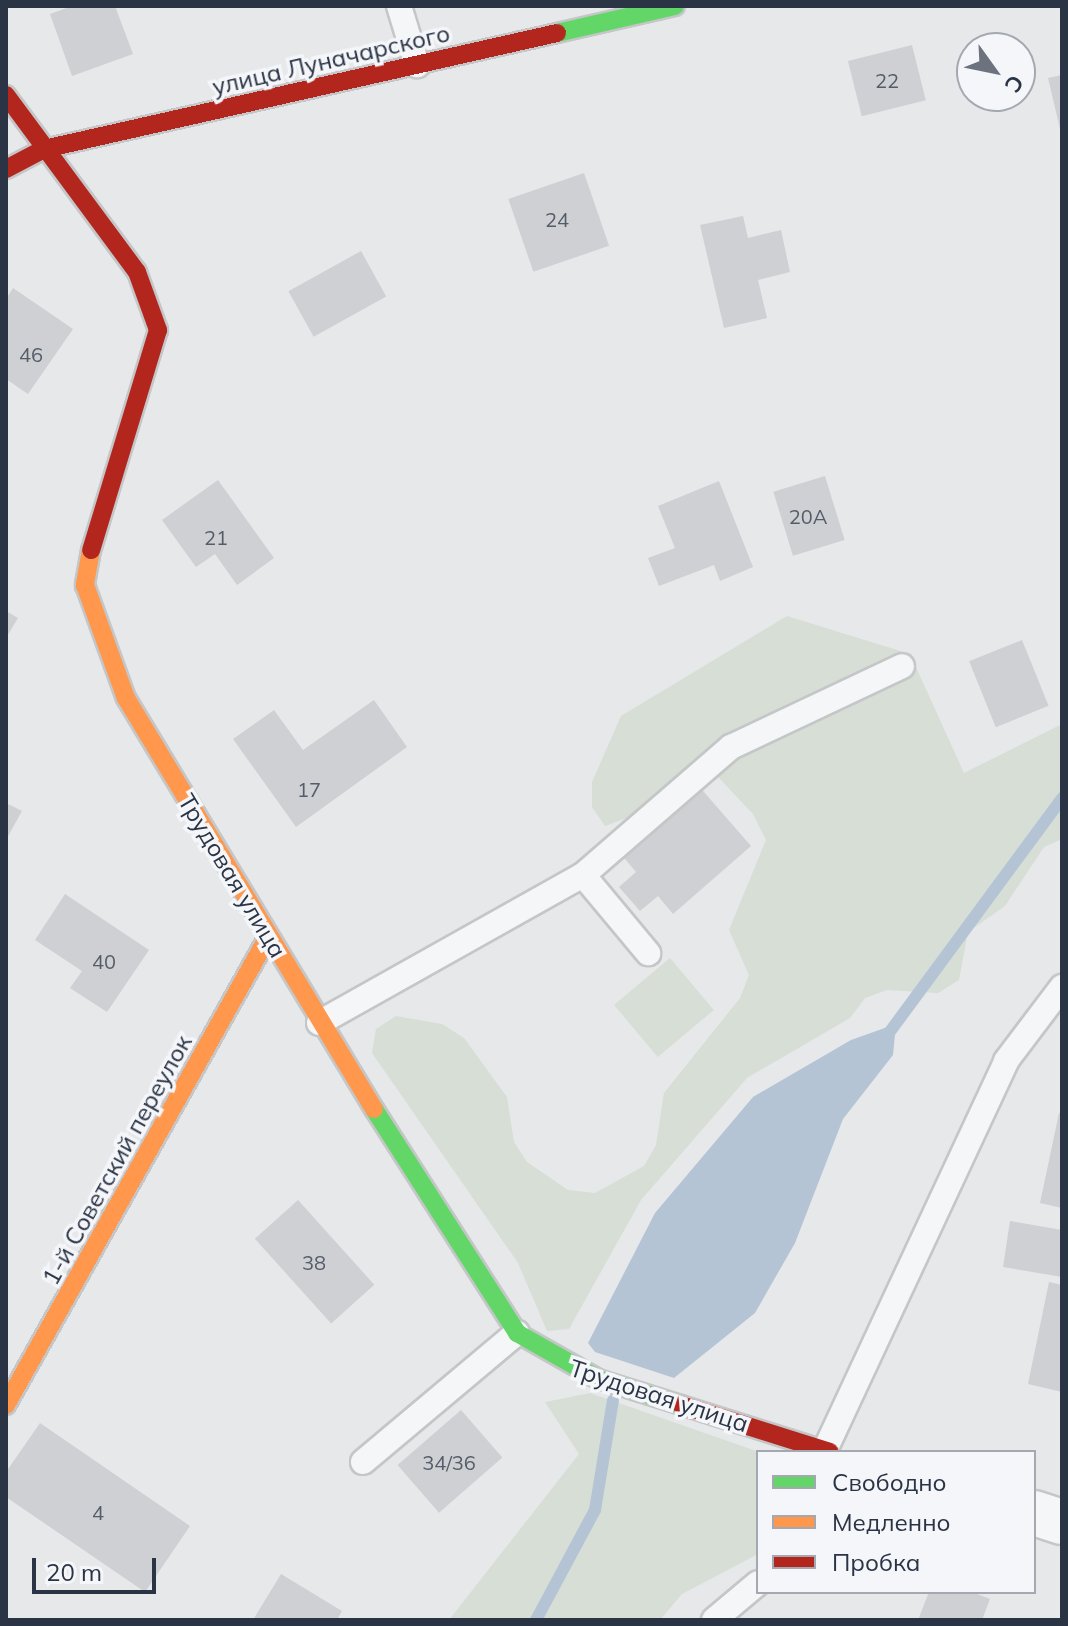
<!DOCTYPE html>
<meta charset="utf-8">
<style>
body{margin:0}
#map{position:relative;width:1068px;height:1626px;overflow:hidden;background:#e6e8ea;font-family:Mulish,sans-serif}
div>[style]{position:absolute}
.green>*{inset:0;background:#d6ded6;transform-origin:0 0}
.water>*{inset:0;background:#b4c4d5}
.stream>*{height:12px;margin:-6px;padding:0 6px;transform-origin:6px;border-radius:6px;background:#b4c4d5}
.building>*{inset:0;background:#ced0d3;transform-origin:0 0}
.roads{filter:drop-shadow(2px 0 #c4c6c8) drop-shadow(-2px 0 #c4c6c8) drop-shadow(0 2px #c4c6c8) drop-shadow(0 -2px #c4c6c8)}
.lane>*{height:24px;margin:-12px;padding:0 12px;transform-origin:12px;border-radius:12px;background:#f5f6f7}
.street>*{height:44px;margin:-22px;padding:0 22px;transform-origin:22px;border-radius:22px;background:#f5f6f7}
.fast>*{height:18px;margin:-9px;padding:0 9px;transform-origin:9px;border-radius:9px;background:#63d668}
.slow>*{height:18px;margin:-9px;padding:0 9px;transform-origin:9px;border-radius:9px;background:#ff974d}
.jam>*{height:18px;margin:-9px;padding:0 9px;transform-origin:9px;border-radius:9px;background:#b3261e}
span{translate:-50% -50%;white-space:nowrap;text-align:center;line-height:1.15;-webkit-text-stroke:7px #f4f6f9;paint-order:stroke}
.number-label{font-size:20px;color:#545c69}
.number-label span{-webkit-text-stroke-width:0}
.street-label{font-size:24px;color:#2b3445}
.frame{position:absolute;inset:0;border:8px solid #2b3445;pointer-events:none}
.legend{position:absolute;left:756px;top:1450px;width:280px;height:144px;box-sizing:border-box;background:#f4f6f9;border:2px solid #a4a8b1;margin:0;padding:10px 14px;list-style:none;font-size:24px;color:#2b3445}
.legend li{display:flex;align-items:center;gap:16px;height:40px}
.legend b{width:40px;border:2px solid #a4a8b1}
.north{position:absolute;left:956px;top:32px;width:80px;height:80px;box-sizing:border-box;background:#f4f6f9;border:2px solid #a4a8b1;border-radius:50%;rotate:123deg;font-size:22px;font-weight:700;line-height:32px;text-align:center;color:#2b3445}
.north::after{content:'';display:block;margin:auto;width:28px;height:36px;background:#6c737f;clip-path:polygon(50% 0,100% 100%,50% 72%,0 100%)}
.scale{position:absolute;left:32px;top:1558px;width:124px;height:36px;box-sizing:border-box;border:4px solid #2b3445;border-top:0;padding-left:10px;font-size:24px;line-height:28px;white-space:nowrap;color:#2b3445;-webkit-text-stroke:6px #f4f6f9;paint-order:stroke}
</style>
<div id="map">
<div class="green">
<div style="clip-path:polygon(787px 616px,910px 654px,964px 773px,1062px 724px,1062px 839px,1044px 847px,1005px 906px,968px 932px,959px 980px,938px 993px,887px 990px,865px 998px,850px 1018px,747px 1078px,641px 1200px,569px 1329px,547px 1331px,518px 1263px,372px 1053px,376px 1029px,396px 1016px,442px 1024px,464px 1038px,507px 1097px,514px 1142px,527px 1162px,568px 1190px,595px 1193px,644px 1166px,656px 1145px,664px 1093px,740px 998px,749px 975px,729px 930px,766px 840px,753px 814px,703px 761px,635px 815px,605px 826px,592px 807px,592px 782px,621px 716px)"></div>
<div style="left:670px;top:958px;width:68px;height:73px;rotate:50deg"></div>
<div style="clip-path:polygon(590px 1393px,759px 1452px,758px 1554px,682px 1594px,660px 1620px,449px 1620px,579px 1454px,545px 1402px)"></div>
</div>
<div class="water">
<div style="clip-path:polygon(896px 1024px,893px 1055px,843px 1119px,795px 1243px,755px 1313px,674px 1378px,595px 1352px,588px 1343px,655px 1213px,753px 1097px,851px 1040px)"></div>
</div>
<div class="stream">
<div style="left:886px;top:1037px;width:297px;rotate:-53.6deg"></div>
<div style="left:536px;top:1620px;width:125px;rotate:-61.8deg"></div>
<div style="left:595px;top:1510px;width:111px;rotate:-80.7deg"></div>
</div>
<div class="building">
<div style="clip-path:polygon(72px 6px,115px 6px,133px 54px,72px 76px,50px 14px)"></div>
<div style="left:912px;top:45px;width:57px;height:66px;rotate:76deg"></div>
<div style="clip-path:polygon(1062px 75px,1062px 133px,1061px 133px,1048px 78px)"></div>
<div style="left:584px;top:173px;width:77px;height:80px;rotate:71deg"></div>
<div style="clip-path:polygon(743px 216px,748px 238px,781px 230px,790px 272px,758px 280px,767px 318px,724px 328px,700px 225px)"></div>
<div style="left:361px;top:251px;width:52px;height:83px;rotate:61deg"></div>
<div style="clip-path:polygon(13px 288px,73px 329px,28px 394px,6px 379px,6px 299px)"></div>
<div style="left:825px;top:476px;width:67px;height:54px;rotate:73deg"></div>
<div style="clip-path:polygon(218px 480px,274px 558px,237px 585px,215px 554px,196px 567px,162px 520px)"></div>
<div style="clip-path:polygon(719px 481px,753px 567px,720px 581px,714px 565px,659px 586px,648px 558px,675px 548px,658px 506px)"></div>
<div style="clip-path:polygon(6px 611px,18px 618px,6px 638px)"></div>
<div style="left:1022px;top:640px;width:71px;height:57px;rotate:68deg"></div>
<div style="clip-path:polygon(374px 700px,407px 747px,296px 827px,233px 739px,274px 710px,303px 750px)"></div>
<div style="clip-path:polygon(697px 784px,751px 846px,673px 914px,658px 896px,640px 911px,619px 887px,636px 872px,619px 852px)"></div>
<div style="clip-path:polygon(6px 803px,22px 811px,6px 840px)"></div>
<div style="clip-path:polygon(65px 894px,149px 950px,107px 1012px,70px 988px,82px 971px,35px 940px)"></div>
<div style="clip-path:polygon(1059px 1113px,1062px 1114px,1062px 1208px,1040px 1203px)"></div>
<div style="left:298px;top:1200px;width:114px;height:58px;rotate:48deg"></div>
<div style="clip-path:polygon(1010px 1221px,1062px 1230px,1062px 1277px,1003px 1267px)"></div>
<div style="clip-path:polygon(1049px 1282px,1062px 1285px,1062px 1392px,1028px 1384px)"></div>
<div style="left:461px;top:1410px;width:63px;height:84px;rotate:49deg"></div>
<div style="clip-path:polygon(40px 1423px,190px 1526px,145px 1592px,6px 1497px,6px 1472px)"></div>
<div style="clip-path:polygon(281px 1574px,342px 1611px,337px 1620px,253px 1620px)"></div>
<div style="clip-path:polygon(929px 1592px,972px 1592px,990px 1599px,982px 1620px,918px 1620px)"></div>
</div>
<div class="roads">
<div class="lane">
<div style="left:399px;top:6px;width:62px;rotate:73deg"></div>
<div style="left:583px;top:875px;width:196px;rotate:-40.9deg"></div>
<div style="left:731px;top:747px;width:189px;rotate:-25.3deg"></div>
<div style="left:319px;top:1023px;width:303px;rotate:-29.3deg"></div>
<div style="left:583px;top:875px;width:102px;rotate:50.2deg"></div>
<div style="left:825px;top:1450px;width:429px;rotate:-65deg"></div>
<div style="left:1006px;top:1061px;width:93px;rotate:-52.9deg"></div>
<div style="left:363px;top:1462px;width:201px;rotate:-40deg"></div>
<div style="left:714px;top:1620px;width:57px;rotate:-40.1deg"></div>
</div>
<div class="street">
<div style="left:1034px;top:1513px;width:29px;rotate:18deg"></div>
</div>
<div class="fast">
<div style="left:557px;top:33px;width:121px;rotate:-12.9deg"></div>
<div style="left:374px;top:1109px;width:266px;rotate:57.4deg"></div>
<div style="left:517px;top:1333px;width:93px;rotate:29.6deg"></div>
<div style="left:598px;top:1379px;width:87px;rotate:17.4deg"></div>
</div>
<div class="slow">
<div style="left:91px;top:550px;width:36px;rotate:100deg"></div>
<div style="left:85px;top:585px;width:120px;rotate:70.1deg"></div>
<div style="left:126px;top:698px;width:480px;rotate:58.9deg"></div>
<div style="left:6px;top:1405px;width:536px;rotate:-60.76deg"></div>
</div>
<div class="jam">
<div style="left:6px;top:95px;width:220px;rotate:53.5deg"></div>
<div style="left:137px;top:272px;width:62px;rotate:70.1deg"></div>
<div style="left:158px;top:330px;width:230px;rotate:106.9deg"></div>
<div style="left:6px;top:169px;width:43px;rotate:-27.8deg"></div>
<div style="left:44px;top:149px;width:526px;rotate:-12.74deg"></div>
<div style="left:681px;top:1405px;width:156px;rotate:17.5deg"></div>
</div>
</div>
<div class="number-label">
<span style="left:887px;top:80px">22</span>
<span style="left:557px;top:219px">24</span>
<span style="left:31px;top:354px">46</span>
<span style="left:808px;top:516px">20А</span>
<span style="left:216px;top:537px">21</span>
<span style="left:309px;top:789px">17</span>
<span style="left:104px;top:961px">40</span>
<span style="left:314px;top:1262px">38</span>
<span style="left:449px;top:1462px">34/36</span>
<span style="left:98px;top:1512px">4</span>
</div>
<div class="street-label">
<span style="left:331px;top:60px;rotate:-13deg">улица Луначарского</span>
<span style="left:232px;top:876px;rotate:59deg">Трудовая улица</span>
<span style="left:117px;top:1160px;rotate:-61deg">1-й Советский переулок</span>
<span style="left:659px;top:1396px;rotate:18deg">Трудовая улица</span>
</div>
<div class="frame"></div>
<ul class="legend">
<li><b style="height:10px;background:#63d668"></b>Свободно</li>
<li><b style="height:10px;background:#ff974d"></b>Медленно</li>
<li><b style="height:10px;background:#b3261e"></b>Пробка</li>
</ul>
<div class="north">С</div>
<div class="scale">20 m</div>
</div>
